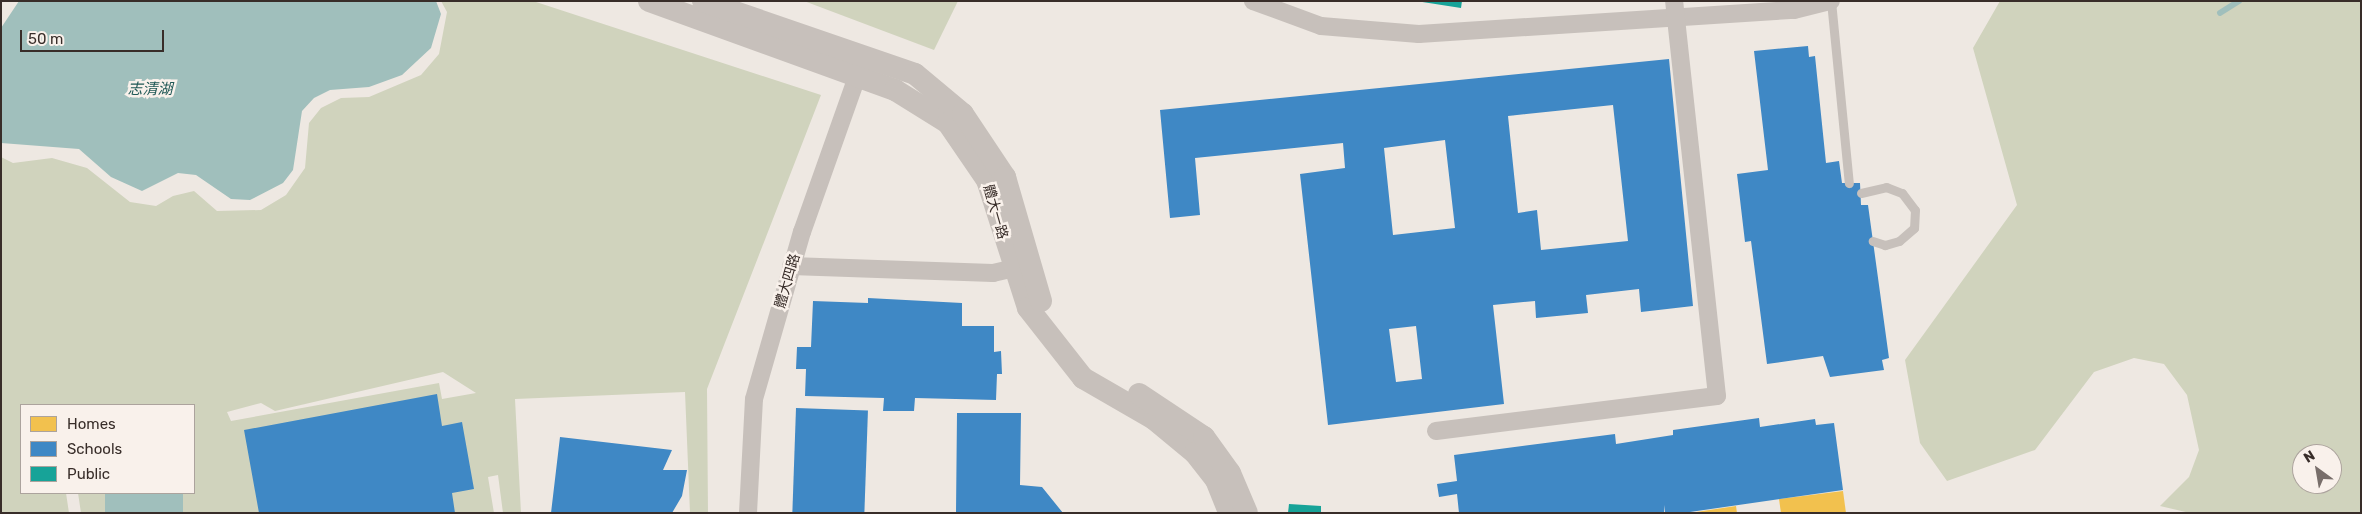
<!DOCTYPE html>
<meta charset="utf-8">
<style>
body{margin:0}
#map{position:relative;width:2362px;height:514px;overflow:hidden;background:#eee8e2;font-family:Rubik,"Noto Sans TC",sans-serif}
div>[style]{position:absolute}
.green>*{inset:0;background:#d0d3bd}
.water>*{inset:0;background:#a0bfbc;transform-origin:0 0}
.homes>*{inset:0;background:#f2c14e}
.schools>*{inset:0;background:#3f88c5;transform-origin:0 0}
.public>*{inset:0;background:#17a398}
.stream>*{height:5.5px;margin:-2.75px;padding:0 2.75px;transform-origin:2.75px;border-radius:2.75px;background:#a0bfbc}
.service>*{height:9px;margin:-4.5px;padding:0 4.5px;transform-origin:4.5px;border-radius:4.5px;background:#c7c0bb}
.minor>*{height:18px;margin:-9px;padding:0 9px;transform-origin:9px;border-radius:9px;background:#c7c0bb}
.tertiary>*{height:22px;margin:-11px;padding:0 11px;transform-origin:11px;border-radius:11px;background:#c7c0bb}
span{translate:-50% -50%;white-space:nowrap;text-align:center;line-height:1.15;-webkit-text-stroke:5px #f9f1eb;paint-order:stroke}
.street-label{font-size:14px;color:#382d29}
.water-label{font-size:15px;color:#205856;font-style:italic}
.frame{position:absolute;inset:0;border:2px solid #382d29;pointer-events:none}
.legend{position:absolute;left:20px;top:404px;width:175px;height:90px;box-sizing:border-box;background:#f9f1eb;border:1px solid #aca39d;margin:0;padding:6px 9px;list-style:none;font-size:15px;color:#382d29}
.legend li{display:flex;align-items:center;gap:10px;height:25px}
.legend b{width:25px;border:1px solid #aca39d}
.north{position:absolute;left:2292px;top:444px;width:50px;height:50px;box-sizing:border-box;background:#f9f1eb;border:1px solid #aca39d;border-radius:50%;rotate:328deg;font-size:14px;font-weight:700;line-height:20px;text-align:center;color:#382d29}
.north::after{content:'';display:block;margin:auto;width:18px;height:22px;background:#786e6a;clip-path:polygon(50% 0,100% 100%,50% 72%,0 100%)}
.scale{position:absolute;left:20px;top:30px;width:144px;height:22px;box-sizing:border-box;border:2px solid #382d29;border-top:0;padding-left:6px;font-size:15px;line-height:18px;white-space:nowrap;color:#382d29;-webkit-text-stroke:4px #f9f1eb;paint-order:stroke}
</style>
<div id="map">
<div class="green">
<div style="clip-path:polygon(evenodd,441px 1px,533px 1px,821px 95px,707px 389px,708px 513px,690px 513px,685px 392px,515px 399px,521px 513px,503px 513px,498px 475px,488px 477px,494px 513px,81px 513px,78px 493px,194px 493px,194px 405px,21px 405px,21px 493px,66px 493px,69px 513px,1px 513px,1px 157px,13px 163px,52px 158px,87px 168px,130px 202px,156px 206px,173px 196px,194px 191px,217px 211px,261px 210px,286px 195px,305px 168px,309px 123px,321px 108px,341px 98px,369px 97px,421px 75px,439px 54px,447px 12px,441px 1px,443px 372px,476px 393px,442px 399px,439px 383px,231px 421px,227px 412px,261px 403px,275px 411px,443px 372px)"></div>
<div style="clip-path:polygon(804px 1px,958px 1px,934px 50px)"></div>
<div style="clip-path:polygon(evenodd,2000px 1px,2361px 1px,2361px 513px,2190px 513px,2160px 506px,2189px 477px,2199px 450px,2187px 395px,2164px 364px,2134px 358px,2094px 372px,2035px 450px,1947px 481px,1920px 443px,1905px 360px,2017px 205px,1973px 48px,2000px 1px,2302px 454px,2332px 454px,2332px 484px,2302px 484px,2302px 454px)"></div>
</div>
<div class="water">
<div style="clip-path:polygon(19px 1px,436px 1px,441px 14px,431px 48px,402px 75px,369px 87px,330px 90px,314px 98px,302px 111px,293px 170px,283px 183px,250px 200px,231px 199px,196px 175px,178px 173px,142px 191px,111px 177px,79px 149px,1px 143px,1px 28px)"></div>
<div style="left:105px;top:493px;width:78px;height:20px"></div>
</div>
<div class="homes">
<div style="clip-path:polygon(1843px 491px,1846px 513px,1781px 513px,1779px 499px)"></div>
<div style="clip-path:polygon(1736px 506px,1737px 513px,1696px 513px,1696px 512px)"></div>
</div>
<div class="schools">
<div style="clip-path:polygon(1808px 46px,1809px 57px,1815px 56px,1826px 163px,1839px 161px,1842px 183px,1860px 183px,1861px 205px,1868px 205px,1889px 358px,1882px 360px,1884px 370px,1830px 377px,1823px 356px,1767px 364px,1751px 241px,1745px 242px,1737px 174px,1768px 170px,1754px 51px)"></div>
<div style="clip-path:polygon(evenodd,1669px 59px,1693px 306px,1641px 312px,1639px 289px,1586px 295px,1588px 313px,1536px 318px,1535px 301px,1493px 305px,1504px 404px,1328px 425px,1300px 174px,1345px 168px,1343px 143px,1195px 158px,1200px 215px,1170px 218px,1160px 110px,1669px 59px,1613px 105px,1628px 241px,1541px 250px,1537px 210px,1518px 213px,1508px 116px,1613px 105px,1669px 59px,1445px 140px,1455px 228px,1393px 235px,1384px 148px,1445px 140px,1669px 59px,1416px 326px,1422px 379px,1396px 382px,1389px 329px,1416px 326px)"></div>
<div style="clip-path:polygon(868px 298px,962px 303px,962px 326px,994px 326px,994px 352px,1001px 351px,1002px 374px,997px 374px,996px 400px,915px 398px,914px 411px,883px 411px,884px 398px,805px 396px,806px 369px,796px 369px,797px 347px,811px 347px,813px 301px,868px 303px)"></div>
<div style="clip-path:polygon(437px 394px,442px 426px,462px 422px,474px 489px,452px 493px,455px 513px,259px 513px,244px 430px)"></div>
<div style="left:796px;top:408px;width:72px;height:105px;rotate:2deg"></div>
<div style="clip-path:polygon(957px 413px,1021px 413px,1020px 485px,1042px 487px,1063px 513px,956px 513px)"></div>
<div style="clip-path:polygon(1759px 418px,1760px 427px,1815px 419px,1816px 425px,1834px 423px,1843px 490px,1683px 513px,1665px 513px,1664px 505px,1664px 513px,1459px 513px,1457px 494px,1439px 497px,1437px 484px,1457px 481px,1454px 455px,1615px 434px,1616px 444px,1673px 435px,1673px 430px)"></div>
<div style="clip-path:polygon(560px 437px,672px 450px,663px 470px,687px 470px,682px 496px,672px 513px,551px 513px)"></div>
</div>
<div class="public">
<div style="clip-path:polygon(1416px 1px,1462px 1px,1461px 8px)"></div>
<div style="clip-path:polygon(1289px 504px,1321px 506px,1321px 513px,1288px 513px)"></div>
</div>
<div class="stream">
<div style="left:2220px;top:13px;width:22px;rotate:-32deg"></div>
</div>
<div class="service">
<div style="left:1831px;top:1px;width:183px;rotate:84.4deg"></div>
<div style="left:1861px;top:193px;width:26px;rotate:-13deg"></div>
<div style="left:1886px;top:187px;width:17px;rotate:21deg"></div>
<div style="left:1902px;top:193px;width:21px;rotate:53deg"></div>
<div style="left:1915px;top:210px;width:18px;rotate:93deg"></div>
<div style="left:1914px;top:228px;width:20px;rotate:139deg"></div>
<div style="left:1899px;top:241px;width:15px;rotate:164deg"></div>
<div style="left:1885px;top:245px;width:13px;rotate:-162deg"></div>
</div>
<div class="minor">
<div style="left:1253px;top:1px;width:72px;rotate:20.2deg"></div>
<div style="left:1321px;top:26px;width:98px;rotate:4.7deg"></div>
<div style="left:1419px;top:34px;width:376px;rotate:-3.7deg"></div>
<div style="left:1794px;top:10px;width:38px;rotate:-14deg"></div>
<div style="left:791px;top:266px;width:202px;rotate:2deg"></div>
<div style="left:993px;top:273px;width:36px;rotate:-13deg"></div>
<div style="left:1436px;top:431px;width:283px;rotate:-7.1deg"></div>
<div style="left:1717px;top:396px;width:397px;rotate:-96.2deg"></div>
<div style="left:748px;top:513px;width:114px;rotate:-87deg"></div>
<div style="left:754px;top:399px;width:174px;rotate:-74deg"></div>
<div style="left:802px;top:232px;width:177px;rotate:-70.5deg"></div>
</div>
<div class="tertiary">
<div style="left:649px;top:1px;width:262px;rotate:19.9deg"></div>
<div style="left:895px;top:90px;width:62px;rotate:31.9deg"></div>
<div style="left:948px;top:123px;width:69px;rotate:55.6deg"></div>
<div style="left:987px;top:180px;width:134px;rotate:72.2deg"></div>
<div style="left:1028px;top:308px;width:89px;rotate:51.8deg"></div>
<div style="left:1083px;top:378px;width:82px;rotate:30deg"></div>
<div style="left:1154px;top:419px;width:53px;rotate:39.7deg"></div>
<div style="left:1195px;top:453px;width:34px;rotate:52deg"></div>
<div style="left:1216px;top:480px;width:35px;rotate:68deg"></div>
<div style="left:703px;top:1px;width:224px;rotate:19deg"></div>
<div style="left:915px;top:74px;width:62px;rotate:39.8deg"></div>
<div style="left:963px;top:114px;width:76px;rotate:56.3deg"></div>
<div style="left:1005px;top:177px;width:129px;rotate:73.8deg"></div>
<div style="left:1139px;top:394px;width:78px;rotate:33.5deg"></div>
<div style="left:1204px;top:437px;width:44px;rotate:54.2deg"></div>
<div style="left:1230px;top:473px;width:43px;rotate:67deg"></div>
</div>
<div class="street-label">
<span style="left:995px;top:212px;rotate:74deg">體大一路</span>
<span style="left:788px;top:281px;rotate:-74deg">體大四路</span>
</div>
<div class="water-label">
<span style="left:150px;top:90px">志清湖</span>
</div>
<div class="frame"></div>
<ul class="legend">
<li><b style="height:14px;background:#f2c14e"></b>Homes</li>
<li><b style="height:14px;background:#3f88c5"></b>Schools</li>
<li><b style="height:14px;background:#17a398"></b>Public</li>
</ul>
<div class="north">N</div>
<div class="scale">50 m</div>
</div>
